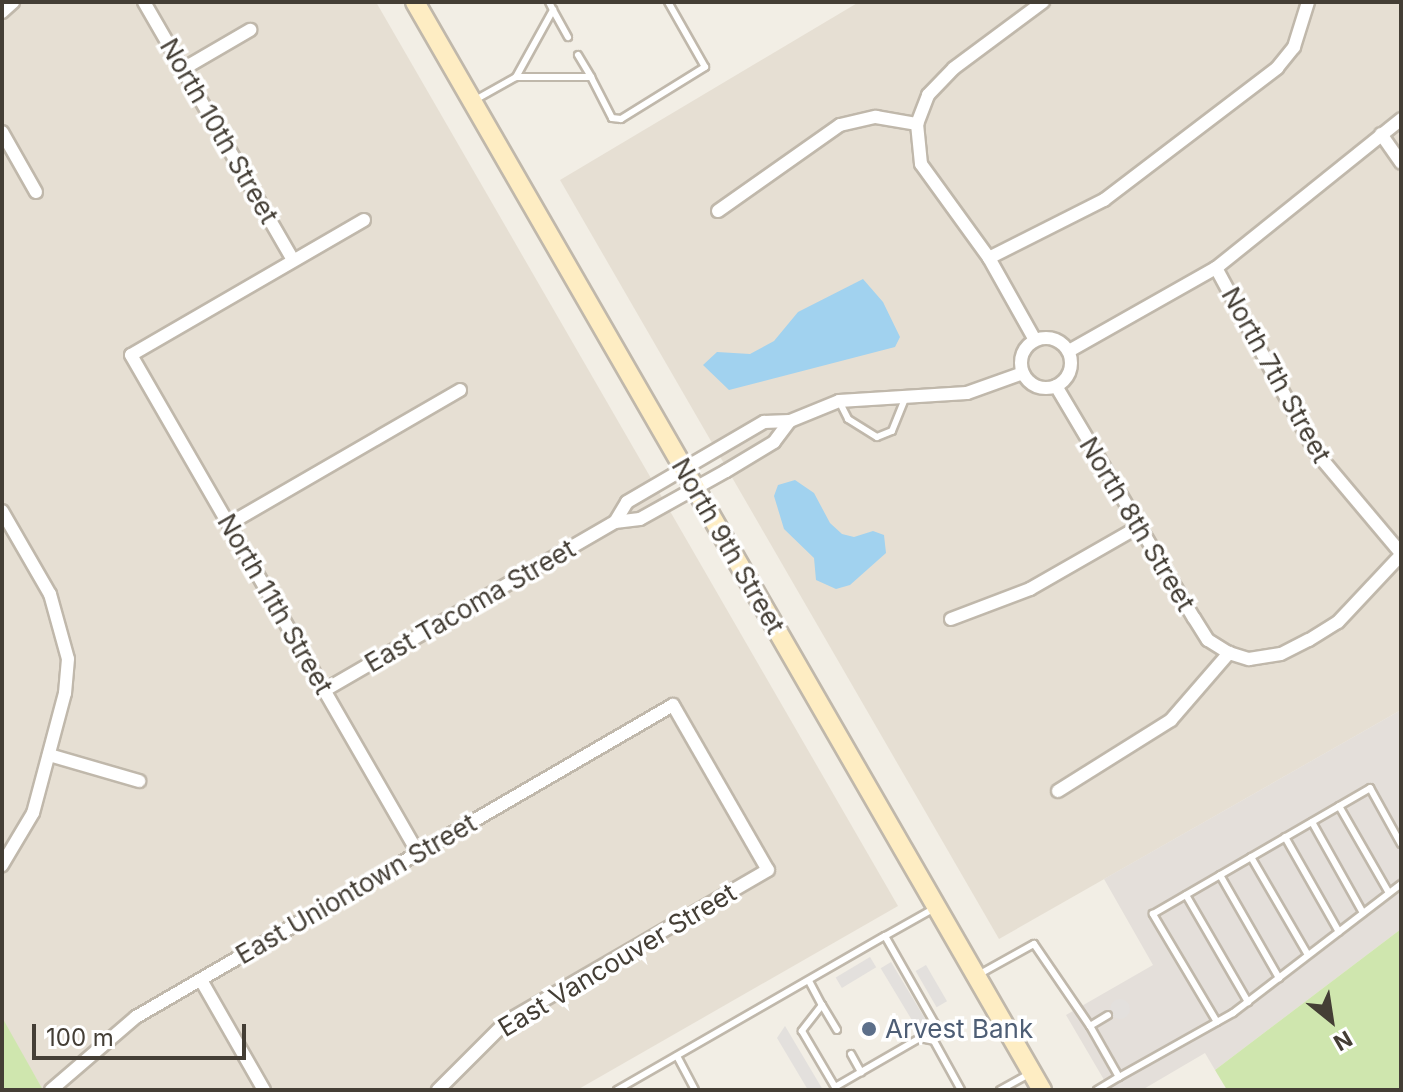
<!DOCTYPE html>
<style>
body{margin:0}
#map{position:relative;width:1403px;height:1092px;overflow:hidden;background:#f2eee5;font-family:Inter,sans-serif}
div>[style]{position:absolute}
.residential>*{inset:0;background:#e6dfd3}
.industrial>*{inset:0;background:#e4dfda}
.green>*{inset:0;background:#cfe6ae}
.parking>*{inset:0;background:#e3e0dd;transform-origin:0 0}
.round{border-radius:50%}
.water>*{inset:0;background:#a1d2ef}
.roads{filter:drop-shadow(2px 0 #c0b8ab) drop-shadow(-2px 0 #c0b8ab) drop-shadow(0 2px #c0b8ab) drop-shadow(0 -2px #c0b8ab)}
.service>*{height:6px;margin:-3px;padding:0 3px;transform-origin:3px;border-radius:3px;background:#fff}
.minor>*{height:12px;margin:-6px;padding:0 6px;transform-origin:6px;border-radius:6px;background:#fff}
.minor>.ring{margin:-6px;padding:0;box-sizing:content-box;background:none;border:12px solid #fff;border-radius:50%}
.secondary>*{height:18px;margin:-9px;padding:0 9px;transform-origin:9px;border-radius:9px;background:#feedc3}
.dots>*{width:22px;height:22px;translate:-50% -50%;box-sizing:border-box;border:4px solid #fff;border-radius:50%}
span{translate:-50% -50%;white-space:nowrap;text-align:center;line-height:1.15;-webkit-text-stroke:7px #fff;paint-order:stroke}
.street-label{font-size:26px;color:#443e35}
.service-label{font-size:26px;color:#4e5e75}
.left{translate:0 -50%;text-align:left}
.frame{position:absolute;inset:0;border:4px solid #443e35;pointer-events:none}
.north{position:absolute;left:1291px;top:980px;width:80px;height:80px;-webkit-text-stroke:6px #fff;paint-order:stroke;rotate:150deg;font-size:22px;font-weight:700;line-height:32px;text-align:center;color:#443e35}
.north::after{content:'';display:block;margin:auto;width:28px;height:36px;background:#443e35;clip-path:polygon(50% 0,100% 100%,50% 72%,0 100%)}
.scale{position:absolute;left:32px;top:1024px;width:214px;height:36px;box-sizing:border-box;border:4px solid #443e35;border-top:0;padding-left:10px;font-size:24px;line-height:28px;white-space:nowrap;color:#443e35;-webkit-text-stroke:6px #fff;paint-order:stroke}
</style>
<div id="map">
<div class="residential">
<div style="clip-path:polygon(2px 2px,376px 2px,898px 906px,577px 1090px,43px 1090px,2px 1020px)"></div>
<div style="clip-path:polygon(859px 2px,1401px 2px,1401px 710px,999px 939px,560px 180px)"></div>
</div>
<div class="industrial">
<div style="clip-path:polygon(1401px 710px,1401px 929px,1215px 1070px,1205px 1053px,1142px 1090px,1110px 1090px,1066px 1015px,1153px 965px,1104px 879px)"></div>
</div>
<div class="green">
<div style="clip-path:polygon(1401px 929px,1401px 1090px,1227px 1090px,1215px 1070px)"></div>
<div style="clip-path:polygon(3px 1019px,43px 1090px,2px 1090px)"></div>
</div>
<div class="parking">
<div style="left:870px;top:957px;width:12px;height:40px;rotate:59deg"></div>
<div style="left:891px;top:962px;width:69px;height:12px;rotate:59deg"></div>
<div style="left:926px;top:965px;width:42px;height:12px;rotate:60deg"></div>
<div class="round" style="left:1110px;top:999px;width:20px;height:20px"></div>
<div style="clip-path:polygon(785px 1026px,823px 1090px,808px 1090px,777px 1038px)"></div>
</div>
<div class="water">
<div style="clip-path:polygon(863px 279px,883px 302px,900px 337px,895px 347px,729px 390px,703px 365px,717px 352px,750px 354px,774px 341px,798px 312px)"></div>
<div style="clip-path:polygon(795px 480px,814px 493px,830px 523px,842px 534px,854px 537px,873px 531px,884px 535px,886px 553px,850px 585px,836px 589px,816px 580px,814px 558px,784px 529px,774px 496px,778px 485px)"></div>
</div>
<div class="roads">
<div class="service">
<div style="left:553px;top:10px;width:31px;rotate:61deg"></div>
<div style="left:578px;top:55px;width:26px;rotate:59deg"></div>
<div style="left:516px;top:77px;width:77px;rotate:-61.1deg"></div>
<div style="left:553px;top:10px;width:9px;rotate:-117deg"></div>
<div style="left:475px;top:100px;width:47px;rotate:-29.3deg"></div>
<div style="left:516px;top:77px;width:75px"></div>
<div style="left:591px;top:77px;width:46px;rotate:62.9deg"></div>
<div style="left:612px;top:118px;width:9px;rotate:6deg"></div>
<div style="left:621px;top:119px;width:99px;rotate:-31.8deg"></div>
<div style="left:705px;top:67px;width:75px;rotate:-119.6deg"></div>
<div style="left:839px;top:401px;width:20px;rotate:63deg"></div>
<div style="left:848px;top:419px;width:34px;rotate:32deg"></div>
<div style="left:877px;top:437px;width:16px;rotate:-22deg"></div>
<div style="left:892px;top:431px;width:37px;rotate:-68deg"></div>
<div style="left:1339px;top:806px;width:100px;rotate:60.1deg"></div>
<div style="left:1312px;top:822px;width:104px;rotate:60.7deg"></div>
<div style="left:1285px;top:837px;width:109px;rotate:60.4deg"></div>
<div style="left:1251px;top:857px;width:113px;rotate:59.8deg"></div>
<div style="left:1220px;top:875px;width:119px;rotate:60.2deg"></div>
<div style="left:1186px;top:895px;width:124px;rotate:59.9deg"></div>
<div style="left:933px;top:909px;width:55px;rotate:150.6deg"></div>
<div style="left:885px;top:936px;width:101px;rotate:60.4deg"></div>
<div style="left:935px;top:1024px;width:17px;rotate:93deg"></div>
<div style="left:934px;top:1041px;width:56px;rotate:61.1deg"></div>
<div style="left:978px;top:975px;width:64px;rotate:-29deg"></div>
<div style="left:1034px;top:944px;width:99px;rotate:55.7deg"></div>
<div style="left:809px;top:981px;width:27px;rotate:62deg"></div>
<div style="left:822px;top:1005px;width:33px;rotate:128deg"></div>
<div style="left:802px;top:1031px;width:65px;rotate:59.5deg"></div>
<div style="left:835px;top:1087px;width:98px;rotate:-30deg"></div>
<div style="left:920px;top:1038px;width:14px;rotate:12deg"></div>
<div style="left:822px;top:1005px;width:29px;rotate:59deg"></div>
<div style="left:1217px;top:1022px;width:126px;rotate:-120.7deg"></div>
<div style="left:1153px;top:914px;width:251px;rotate:-30.1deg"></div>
<div style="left:1370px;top:788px;width:64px;rotate:61deg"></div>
<div style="left:851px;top:1054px;width:21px;rotate:61deg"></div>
<div style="left:677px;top:1056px;width:38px;rotate:62deg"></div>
<div style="left:1119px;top:1077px;width:131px;rotate:-29.3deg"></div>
<div style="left:1233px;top:1013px;width:212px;rotate:-37.5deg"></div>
<div style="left:617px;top:1090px;width:309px;rotate:-29.9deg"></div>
<div style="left:1000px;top:1090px;width:33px;rotate:-29deg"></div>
<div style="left:1097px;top:1090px;width:26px;rotate:-31deg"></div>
<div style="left:1119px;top:1077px;width:59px;rotate:-119.6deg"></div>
<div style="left:1090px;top:1026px;width:21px;rotate:-31deg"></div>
</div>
<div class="minor">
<div style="left:144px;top:2px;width:298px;rotate:60deg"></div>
<div style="left:2px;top:12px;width:15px;rotate:-42deg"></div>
<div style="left:183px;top:69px;width:78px;rotate:-30.2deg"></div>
<div style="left:2px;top:132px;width:69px;rotate:60.5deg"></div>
<div style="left:1381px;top:134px;width:35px;rotate:55deg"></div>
<div style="left:718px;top:211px;width:149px;rotate:-35.2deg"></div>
<div style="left:840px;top:125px;width:37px;rotate:-13deg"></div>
<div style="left:876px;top:117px;width:42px;rotate:9.7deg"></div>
<div style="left:364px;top:220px;width:269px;rotate:149.9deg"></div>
<div style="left:131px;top:355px;width:575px;rotate:60.04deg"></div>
<div style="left:989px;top:258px;width:129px;rotate:-26.8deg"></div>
<div style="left:1104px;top:200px;width:218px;rotate:-37.3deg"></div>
<div style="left:1277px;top:68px;width:27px;rotate:-51deg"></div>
<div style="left:1294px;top:47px;width:47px;rotate:-72.7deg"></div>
<div style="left:1216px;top:268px;width:208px;rotate:61.6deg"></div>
<div style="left:1315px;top:451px;width:133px;rotate:49.9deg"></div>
<div class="ring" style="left:1021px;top:338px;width:38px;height:38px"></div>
<div style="left:1035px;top:340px;width:94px;rotate:-119.3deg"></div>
<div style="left:989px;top:258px;width:116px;rotate:-125.9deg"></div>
<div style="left:921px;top:164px;width:40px;rotate:-95.7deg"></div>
<div style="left:917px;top:124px;width:31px;rotate:-69deg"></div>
<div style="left:928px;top:95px;width:37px;rotate:-46deg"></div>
<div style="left:954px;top:68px;width:111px;rotate:-36.6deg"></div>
<div style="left:1069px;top:351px;width:169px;rotate:-29.5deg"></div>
<div style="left:1216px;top:268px;width:238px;rotate:-38.8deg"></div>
<div style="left:1056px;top:386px;width:270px;rotate:59.3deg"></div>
<div style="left:1194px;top:618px;width:26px;rotate:58deg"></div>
<div style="left:1208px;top:640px;width:25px;rotate:32deg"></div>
<div style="left:1229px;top:653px;width:21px;rotate:17deg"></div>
<div style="left:1249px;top:659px;width:32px;rotate:-9deg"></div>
<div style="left:1281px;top:654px;width:31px;rotate:-27deg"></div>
<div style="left:1309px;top:640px;width:34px;rotate:-32deg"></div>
<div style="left:1338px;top:622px;width:92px;rotate:-46.8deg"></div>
<div style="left:2px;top:511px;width:96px;rotate:60deg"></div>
<div style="left:50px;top:594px;width:67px;rotate:74.5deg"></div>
<div style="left:68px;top:659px;width:34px;rotate:95deg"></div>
<div style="left:65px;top:693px;width:124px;rotate:104.9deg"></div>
<div style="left:33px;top:813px;width:61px;rotate:120.8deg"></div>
<div style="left:615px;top:522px;width:23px;rotate:-59deg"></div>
<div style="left:627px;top:502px;width:159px;rotate:-30.3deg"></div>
<div style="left:764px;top:422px;width:26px;rotate:-2deg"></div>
<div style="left:790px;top:421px;width:53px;rotate:-22.2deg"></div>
<div style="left:839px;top:401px;width:128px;rotate:-3.6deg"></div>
<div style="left:967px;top:393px;width:59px;rotate:-19.7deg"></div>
<div style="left:229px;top:524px;width:267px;rotate:-30.1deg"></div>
<div style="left:951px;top:619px;width:85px;rotate:-20.8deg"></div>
<div style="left:1030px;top:589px;width:127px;rotate:-29.8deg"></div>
<div style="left:325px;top:690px;width:335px;rotate:-30.1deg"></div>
<div style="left:615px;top:522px;width:25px;rotate:-7deg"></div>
<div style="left:640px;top:519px;width:98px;rotate:-29.2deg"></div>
<div style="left:726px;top:471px;width:56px;rotate:-31.1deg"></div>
<div style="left:774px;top:442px;width:26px;rotate:-53deg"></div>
<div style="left:49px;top:755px;width:94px;rotate:16.1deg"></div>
<div style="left:1058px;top:791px;width:133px;rotate:-32.1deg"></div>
<div style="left:1171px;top:720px;width:89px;rotate:-49.1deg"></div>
<div style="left:201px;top:980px;width:127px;rotate:60.2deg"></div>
<div style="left:51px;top:1090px;width:112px;rotate:-40.7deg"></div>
<div style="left:136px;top:1017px;width:621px;rotate:-30.16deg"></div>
<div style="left:673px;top:705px;width:190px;rotate:60.1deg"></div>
<div style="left:768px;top:870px;width:302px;rotate:149.9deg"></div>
<div style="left:507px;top:1021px;width:98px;rotate:135deg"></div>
</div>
<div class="secondary">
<div style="left:415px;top:2px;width:1256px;rotate:60.05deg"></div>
</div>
</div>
<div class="dots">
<div style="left:869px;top:1029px;background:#5c6f8a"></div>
</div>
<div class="street-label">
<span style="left:219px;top:131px;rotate:60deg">North 10th Street</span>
<span style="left:1276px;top:375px;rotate:61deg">North 7th Street</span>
<span style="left:1137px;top:524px;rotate:59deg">North 8th Street</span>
<span style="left:728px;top:546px;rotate:60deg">North 9th Street</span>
<span style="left:275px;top:604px;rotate:60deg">North 11th Street</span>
<span style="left:470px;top:606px;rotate:-30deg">East Tacoma Street</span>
<span style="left:356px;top:889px;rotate:-30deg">East Uniontown Street</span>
<span style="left:617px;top:960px;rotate:-31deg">East Vancouver Street</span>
</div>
<div class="service-label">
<span class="left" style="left:885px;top:1029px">Arvest Bank</span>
</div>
<div class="frame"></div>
<div class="north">N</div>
<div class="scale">100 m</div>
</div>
